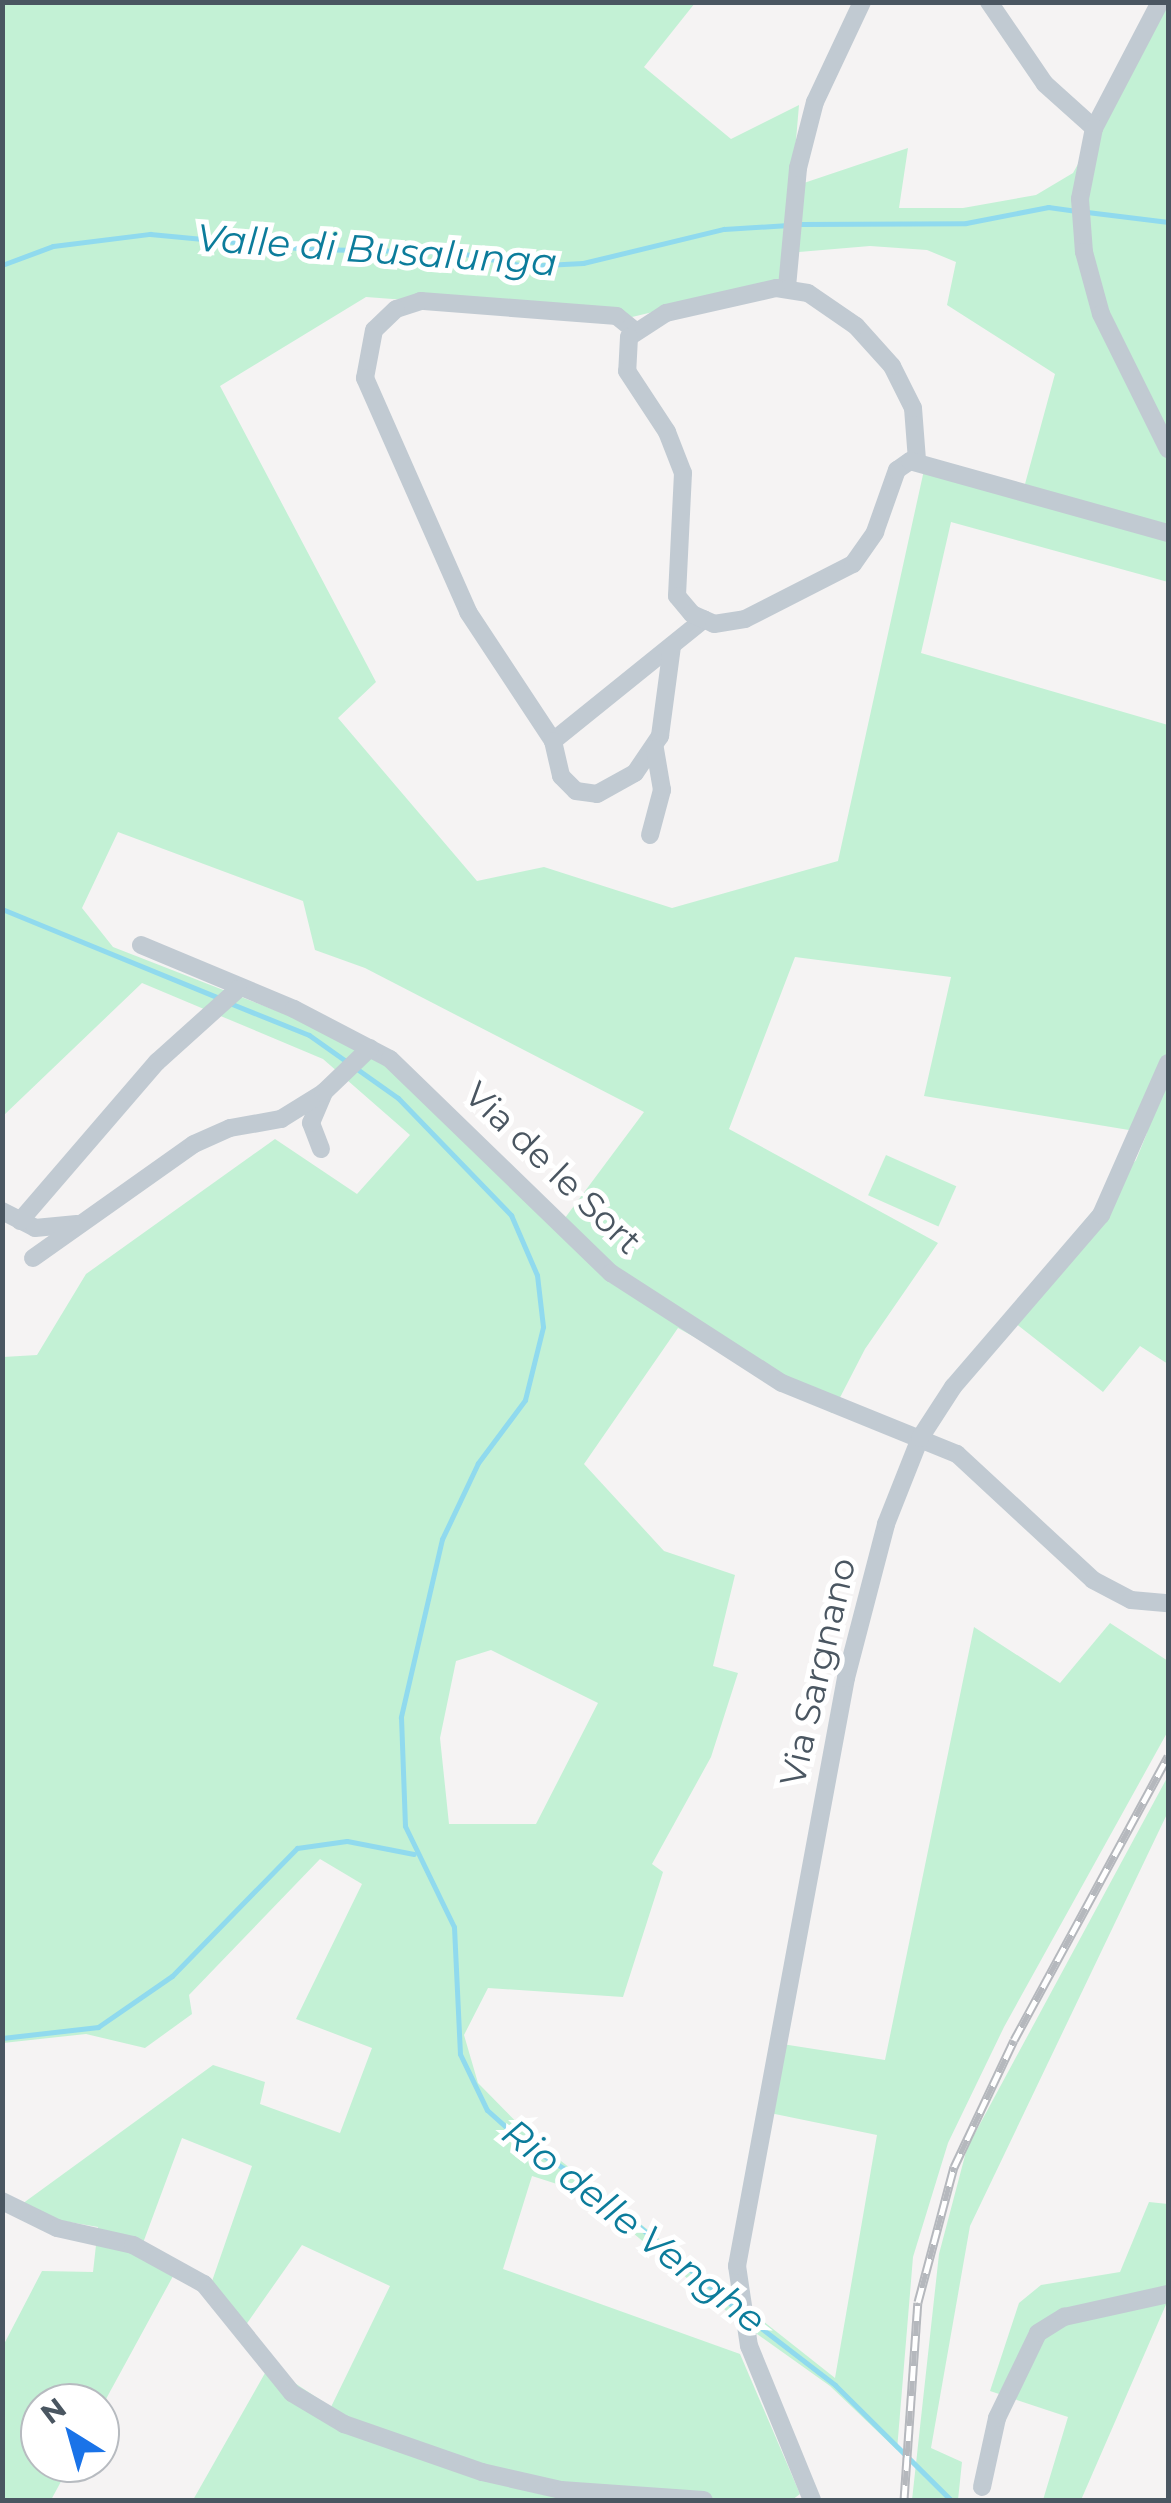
<!DOCTYPE html>
<style>
body{margin:0}
#map{position:relative;width:1171px;height:2503px;overflow:hidden;background:#f5f3f3;font-family:Montserrat,sans-serif}
div>[style]{position:absolute}
.green>*{inset:0;background:#c3f1d5;transform-origin:0 0}
.stream>*{height:5px;margin:-2.5px;padding:0 2.5px;transform-origin:2.5px;border-radius:2.5px;background:#90daee}
.minor>*{height:18px;margin:-9px;padding:0 9px;transform-origin:9px;border-radius:9px;background:#c1cad2}
.rail>*{height:9px;margin-top:-4.5px;transform-origin:0;background:repeating-linear-gradient(90deg,#fff 0 15px,#b5b8bd 0 30px);box-sizing:border-box;border-block:2px solid #b5b8bd}
span{translate:-50% -50%;white-space:nowrap;text-align:center;line-height:1.15;-webkit-text-stroke:10px #fff;paint-order:stroke}
.street-label{font-size:35px;color:#4a5661}
.water-label{font-size:38px;color:#0c7c9b;font-style:italic}
.frame{position:absolute;inset:0;border:5px solid #4a5661;pointer-events:none}
.north{position:absolute;left:20px;top:2383px;width:100px;height:100px;box-sizing:border-box;background:#fff;border:2px solid #b7bbc0;border-radius:50%;rotate:323deg;font-size:28px;font-weight:700;line-height:40px;text-align:center;color:#4a5661}
.north::after{content:'';display:block;margin:auto;width:35px;height:45px;background:#1a73e8;clip-path:polygon(50% 0,100% 100%,50% 72%,0 100%)}
</style>
<div id="map">
<div class="green">
<div style="clip-path:polygon(evenodd,3px 3px,695px 3px,644px 67px,731px 139px,799px 105px,792px 187px,908px 148px,899px 208px,963px 208px,1036px 195px,1073px 173px,1168px 3px,1168px 582px,951px 522px,921px 653px,1168px 725px,1168px 1364px,1140px 1346px,1103px 1392px,1005px 1315px,1136px 1160px,1147px 1133px,924px 1096px,951px 977px,795px 957px,729px 1129px,938px 1243px,865px 1349px,832px 1413px,678px 1328px,584px 1464px,664px 1551px,735px 1575px,713px 1666px,738px 1673px,711px 1757px,652px 1864px,663px 1872px,623px 1997px,488px 1988px,464px 2035px,478px 2083px,532px 2138px,835px 2378px,877px 2135px,770px 2113px,782px 2044px,885px 2060px,974px 1627px,1060px 1683px,1110px 1623px,1168px 1661px,1168px 1731px,1004px 2027px,948px 2143px,913px 2257px,897px 2450px,830px 2386px,736px 2319px,585px 2193px,532px 2176px,503px 2269px,740px 2354px,800px 2494px,792px 2500px,193px 2500px,269px 2366px,331px 2407px,390px 2286px,302px 2245px,243px 2329px,211px 2284px,252px 2166px,182px 2138px,143px 2243px,178px 2267px,100px 2410px,100px 2403px,40px 2403px,40px 2463px,71px 2463px,51px 2500px,3px 2500px,2px 2348px,42px 2271px,93px 2272px,98px 2227px,11px 2212px,213px 2065px,265px 2082px,260px 2104px,340px 2133px,372px 2048px,296px 2019px,362px 1884px,320px 1859px,189px 1995px,192px 2014px,145px 2048px,86px 2034px,3px 2043px,3px 1357px,37px 1355px,86px 1274px,275px 1139px,357px 1194px,410px 1135px,323px 1059px,142px 983px,3px 1116px,3px 3px,870px 246px,927px 250px,956px 262px,947px 305px,1055px 374px,1022px 495px,924px 470px,838px 861px,672px 908px,544px 867px,477px 881px,338px 718px,376px 682px,220px 386px,366px 297px,632px 317px,783px 281px,787px 253px,870px 246px,3px 3px,118px 832px,303px 901px,315px 950px,365px 968px,644px 1112px,556px 1230px,409px 1080px,326px 1030px,113px 947px,82px 908px,118px 832px,3px 3px,491px 1650px,598px 1703px,536px 1824px,449px 1824px,440px 1738px,456px 1661px,491px 1650px)"></div>
<div style="left:886px;top:1155px;width:77px;height:44px;rotate:24deg"></div>
<div style="clip-path:polygon(1168px 1776px,1168px 1812px,970px 2226px,931px 2448px,962px 2462px,958px 2500px,912px 2500px,939px 2254px,967px 2148px)"></div>
<div style="clip-path:polygon(1149px 2202px,1168px 2204px,1168px 2300px,1081px 2500px,1043px 2500px,1068px 2417px,990px 2391px,1019px 2303px,1041px 2285px,1120px 2272px)"></div>
</div>
<div class="stream">
<div style="left:1087px;top:212px;width:82px;rotate:7deg"></div>
<div style="left:800px;top:224px;width:166px;rotate:-0.3deg"></div>
<div style="left:966px;top:223px;width:84px;rotate:-11deg"></div>
<div style="left:1048px;top:207px;width:29px;rotate:8deg"></div>
<div style="left:2px;top:265px;width:54px;rotate:-20.4deg"></div>
<div style="left:53px;top:246px;width:98px;rotate:-7.1deg"></div>
<div style="left:150px;top:234px;width:161px;rotate:5.4deg"></div>
<div style="left:310px;top:249px;width:145px;rotate:1.2deg"></div>
<div style="left:455px;top:252px;width:71px;rotate:11.3deg"></div>
<div style="left:525px;top:266px;width:58px;rotate:-3deg"></div>
<div style="left:583px;top:263px;width:145px;rotate:-13.6deg"></div>
<div style="left:724px;top:229px;width:65px;rotate:-3.5deg"></div>
<div style="left:2px;top:909px;width:237px;rotate:22.3deg"></div>
<div style="left:232px;top:1004px;width:83px;rotate:21.9deg"></div>
<div style="left:309px;top:1035px;width:109px;rotate:35.3deg"></div>
<div style="left:398px;top:1098px;width:163px;rotate:46deg"></div>
<div style="left:511px;top:1215px;width:65px;rotate:66.6deg"></div>
<div style="left:537px;top:1275px;width:52px;rotate:83.4deg"></div>
<div style="left:543px;top:1327px;width:75px;rotate:103.9deg"></div>
<div style="left:525px;top:1400px;width:79px;rotate:126.7deg"></div>
<div style="left:478px;top:1463px;width:84px;rotate:115.3deg"></div>
<div style="left:442px;top:1539px;width:183px;rotate:103deg"></div>
<div style="left:401px;top:1717px;width:109px;rotate:87.9deg"></div>
<div style="left:405px;top:1826px;width:112px;rotate:64.1deg"></div>
<div style="left:454px;top:1927px;width:127px;rotate:87.3deg"></div>
<div style="left:460px;top:2054px;width:62px;rotate:64.3deg"></div>
<div style="left:487px;top:2110px;width:52px;rotate:41.9deg"></div>
<div style="left:526px;top:2145px;width:74px;rotate:31.8deg"></div>
<div style="left:589px;top:2184px;width:197px;rotate:40.3deg"></div>
<div style="left:2px;top:2038px;width:97px;rotate:-6.5deg"></div>
<div style="left:98px;top:2027px;width:90px;rotate:-34.6deg"></div>
<div style="left:172px;top:1976px;width:179px;rotate:-45.7deg"></div>
<div style="left:297px;top:1848px;width:50px;rotate:-8deg"></div>
<div style="left:347px;top:1841px;width:68px;rotate:11deg"></div>
<div style="left:752px;top:2321px;width:105px;rotate:37.6deg"></div>
<div style="left:835px;top:2385px;width:163px;rotate:44.8deg"></div>
</div>
<div class="minor">
<div style="left:989px;top:2px;width:99px;rotate:55.7deg"></div>
<div style="left:1045px;top:84px;width:66px;rotate:41.9deg"></div>
<div style="left:1160px;top:2px;width:142px;rotate:117.6deg"></div>
<div style="left:1094px;top:128px;width:72px;rotate:101.2deg"></div>
<div style="left:1080px;top:199px;width:53px;rotate:85.7deg"></div>
<div style="left:1084px;top:252px;width:64px;rotate:74.7deg"></div>
<div style="left:1101px;top:314px;width:151px;rotate:63.6deg"></div>
<div style="left:787px;top:287px;width:120px;rotate:-84.7deg"></div>
<div style="left:798px;top:168px;width:68px;rotate:-75.6deg"></div>
<div style="left:815px;top:102px;width:110px;rotate:-64.8deg"></div>
<div style="left:634px;top:330px;width:22px;rotate:-141deg"></div>
<div style="left:617px;top:316px;width:197px;rotate:-175.6deg"></div>
<div style="left:421px;top:301px;width:26px;rotate:162deg"></div>
<div style="left:396px;top:309px;width:30px;rotate:136deg"></div>
<div style="left:374px;top:330px;width:49px;rotate:100.6deg"></div>
<div style="left:365px;top:378px;width:256px;rotate:66.2deg"></div>
<div style="left:468px;top:612px;width:154px;rotate:56.6deg"></div>
<div style="left:553px;top:741px;width:194px;rotate:-38.9deg"></div>
<div style="left:917px;top:460px;width:52px;rotate:-94.4deg"></div>
<div style="left:913px;top:408px;width:47px;rotate:-116.6deg"></div>
<div style="left:892px;top:366px;width:54px;rotate:-132deg"></div>
<div style="left:856px;top:326px;width:58px;rotate:-145.5deg"></div>
<div style="left:808px;top:293px;width:32px;rotate:-171deg"></div>
<div style="left:776px;top:288px;width:113px;rotate:167.2deg"></div>
<div style="left:666px;top:313px;width:44px;rotate:147deg"></div>
<div style="left:629px;top:337px;width:34px;rotate:93deg"></div>
<div style="left:627px;top:371px;width:73px;rotate:56.7deg"></div>
<div style="left:667px;top:432px;width:44px;rotate:68.7deg"></div>
<div style="left:683px;top:473px;width:123px;rotate:92.8deg"></div>
<div style="left:677px;top:596px;width:23px;rotate:50deg"></div>
<div style="left:692px;top:614px;width:24px;rotate:24deg"></div>
<div style="left:714px;top:624px;width:31px;rotate:-9deg"></div>
<div style="left:745px;top:619px;width:121px;rotate:-27deg"></div>
<div style="left:853px;top:564px;width:39px;rotate:-55deg"></div>
<div style="left:875px;top:532px;width:66px;rotate:-70.5deg"></div>
<div style="left:897px;top:470px;width:16px;rotate:-35deg"></div>
<div style="left:910px;top:461px;width:268px;rotate:15.6deg"></div>
<div style="left:553px;top:741px;width:36px;rotate:77deg"></div>
<div style="left:561px;top:776px;width:21px;rotate:45deg"></div>
<div style="left:576px;top:791px;width:21px;rotate:8deg"></div>
<div style="left:597px;top:794px;width:43px;rotate:-28.9deg"></div>
<div style="left:635px;top:773px;width:45px;rotate:-56deg"></div>
<div style="left:660px;top:736px;width:91px;rotate:-82.4deg"></div>
<div style="left:650px;top:835px;width:47px;rotate:-75.1deg"></div>
<div style="left:662px;top:790px;width:42px;rotate:-99.7deg"></div>
<div style="left:141px;top:945px;width:166px;rotate:22.7deg"></div>
<div style="left:294px;top:1009px;width:108px;rotate:27.5deg"></div>
<div style="left:390px;top:1059px;width:308px;rotate:44.1deg"></div>
<div style="left:611px;top:1273px;width:203px;rotate:32.8deg"></div>
<div style="left:782px;top:1383px;width:189px;rotate:22.1deg"></div>
<div style="left:957px;top:1454px;width:185px;rotate:42.8deg"></div>
<div style="left:1093px;top:1580px;width:43px;rotate:27.8deg"></div>
<div style="left:1131px;top:1600px;width:37px;rotate:5deg"></div>
<div style="left:321px;top:1149px;width:28px;rotate:-111deg"></div>
<div style="left:311px;top:1123px;width:34px;rotate:-67deg"></div>
<div style="left:2px;top:1211px;width:37px;rotate:27deg"></div>
<div style="left:35px;top:1228px;width:42px;rotate:-5.4deg"></div>
<div style="left:20px;top:1221px;width:210px;rotate:-49.3deg"></div>
<div style="left:157px;top:1062px;width:109px;rotate:-42deg"></div>
<div style="left:33px;top:1258px;width:197px;rotate:-35.3deg"></div>
<div style="left:194px;top:1144px;width:39px;rotate:-24deg"></div>
<div style="left:230px;top:1128px;width:52px;rotate:-10deg"></div>
<div style="left:281px;top:1119px;width:49px;rotate:-31.8deg"></div>
<div style="left:323px;top:1093px;width:65px;rotate:-43.8deg"></div>
<div style="left:2px;top:2201px;width:61px;rotate:26.1deg"></div>
<div style="left:57px;top:2228px;width:78px;rotate:12.6deg"></div>
<div style="left:133px;top:2245px;width:81px;rotate:28.8deg"></div>
<div style="left:204px;top:2284px;width:140px;rotate:51.1deg"></div>
<div style="left:292px;top:2393px;width:61px;rotate:30.8deg"></div>
<div style="left:344px;top:2424px;width:146px;rotate:19.2deg"></div>
<div style="left:482px;top:2472px;width:81px;rotate:12.8deg"></div>
<div style="left:561px;top:2490px;width:143px;rotate:4deg"></div>
<div style="left:982px;top:2487px;width:71px;rotate:-77.7deg"></div>
<div style="left:997px;top:2418px;width:94px;rotate:-64.2deg"></div>
<div style="left:1038px;top:2333px;width:31px;rotate:-32deg"></div>
<div style="left:1064px;top:2317px;width:107px;rotate:-12.5deg"></div>
<div style="left:812px;top:2500px;width:166px;rotate:-112.2deg"></div>
<div style="left:749px;top:2346px;width:81px;rotate:-98.5deg"></div>
<div style="left:737px;top:2266px;width:598px;rotate:-79.5deg"></div>
<div style="left:846px;top:1678px;width:159px;rotate:-75.4deg"></div>
<div style="left:886px;top:1524px;width:92px;rotate:-68.4deg"></div>
<div style="left:920px;top:1438px;width:61px;rotate:-57.1deg"></div>
<div style="left:953px;top:1387px;width:227px;rotate:-49.3deg"></div>
<div style="left:1101px;top:1215px;width:166px;rotate:-66.2deg"></div>
</div>
<div class="rail">
<div style="left:904px;top:2500px;width:198px;rotate:-86deg"></div>
<div style="left:918px;top:2302px;width:140px;rotate:-75.1deg"></div>
<div style="left:954px;top:2167px;width:140px;rotate:-64.7deg"></div>
<div style="left:1014px;top:2040px;width:323px;rotate:-61.5deg"></div>
</div>
<div class="street-label">
<span style="left:553px;top:1168px;rotate:44deg">Via de le Sort</span>
<span style="left:818px;top:1672px;rotate:-77deg">Via Sargnano</span>
</div>
<div class="water-label">
<span style="left:377px;top:250px;rotate:4deg">Valle di Busalunga</span>
<span style="left:634px;top:2226px;rotate:38deg">Rio delle Venghe</span>
</div>
<div class="frame"></div>
<div class="north">N</div>
</div>
